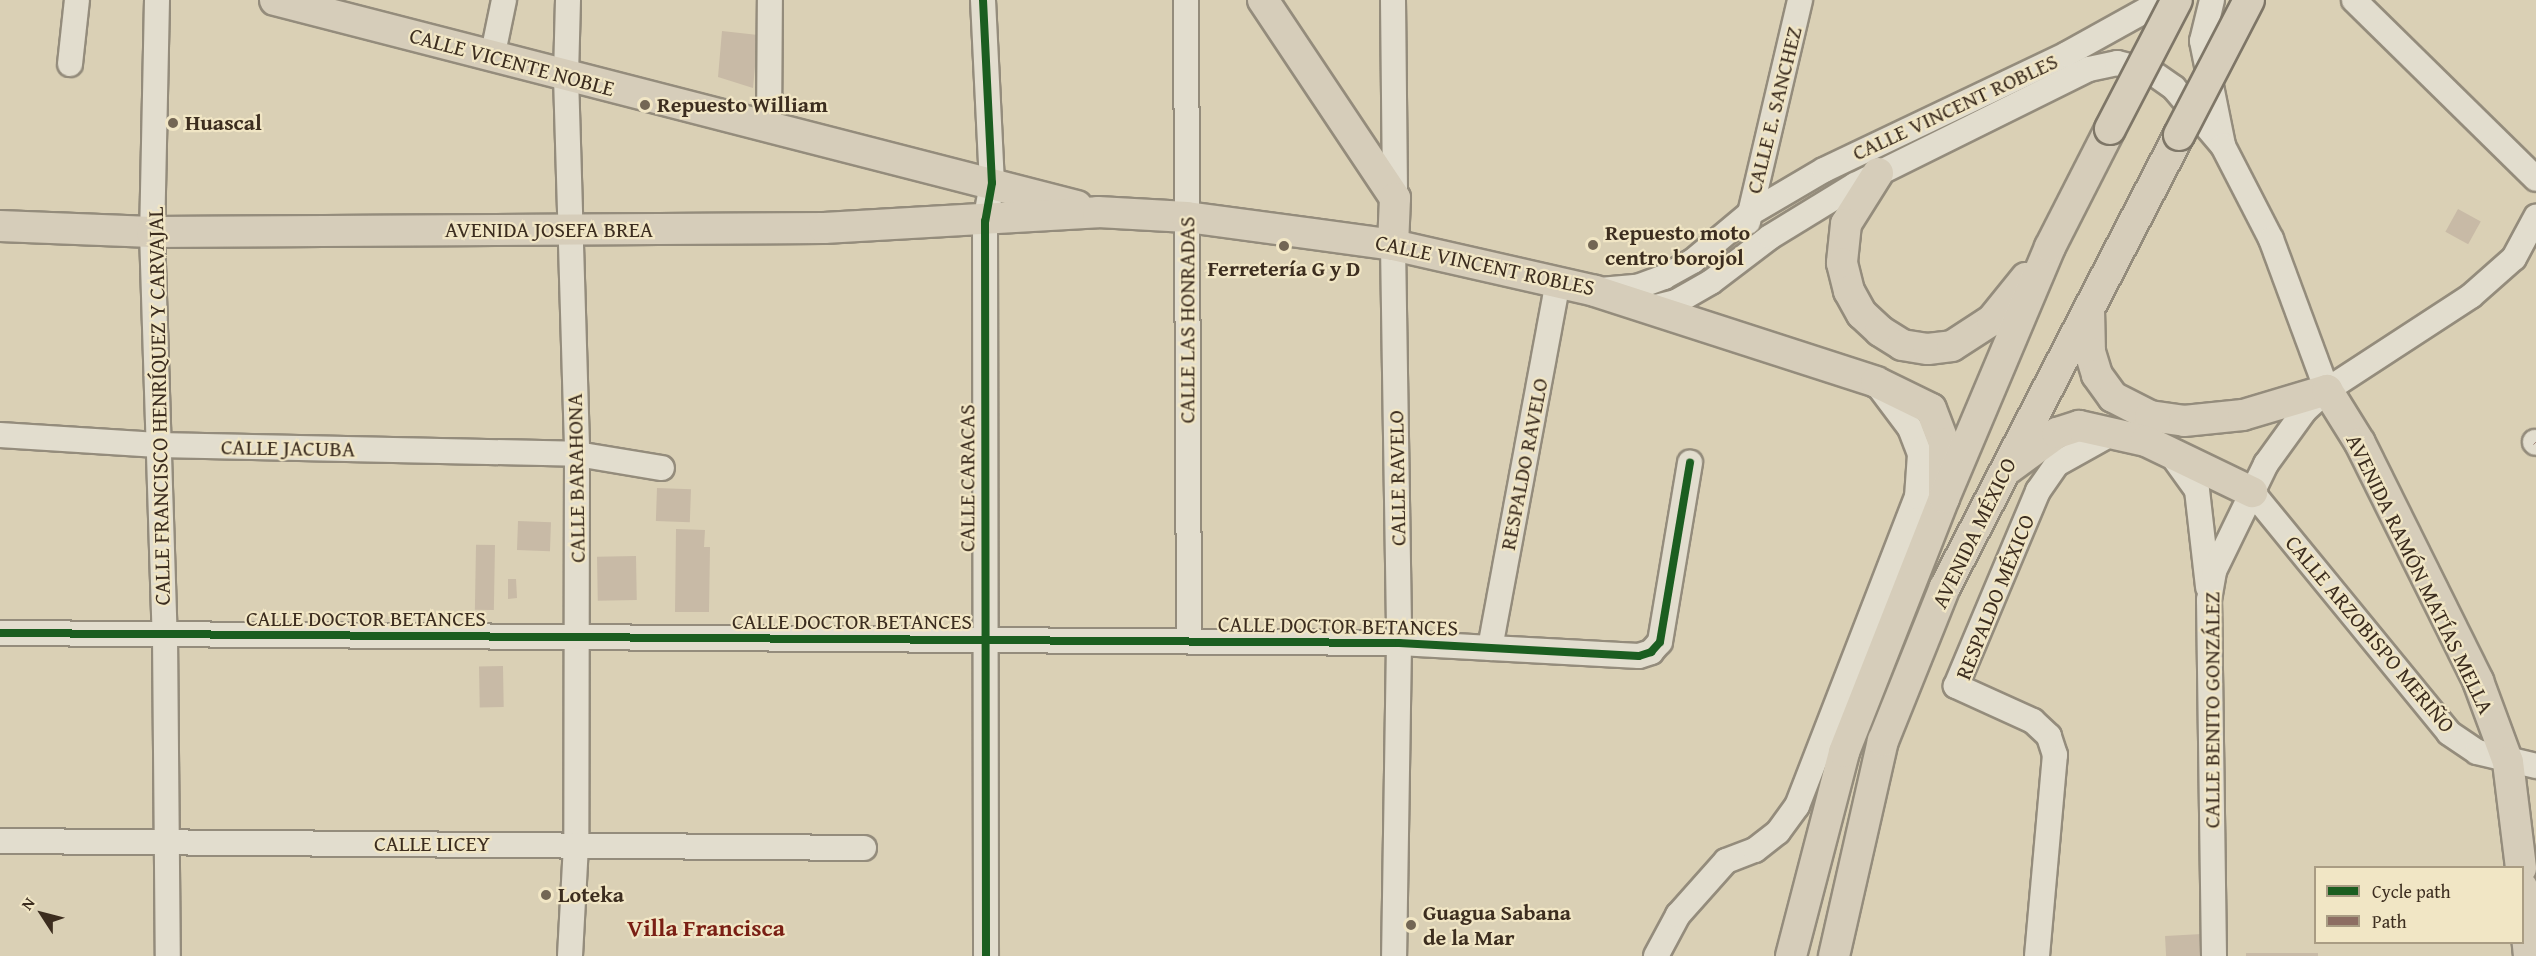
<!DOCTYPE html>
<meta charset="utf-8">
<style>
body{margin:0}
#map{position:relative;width:2536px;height:956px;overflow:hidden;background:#dad0b5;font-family:"Gentium Book Plus",serif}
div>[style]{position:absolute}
.building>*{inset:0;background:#c8baa6;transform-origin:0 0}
.roads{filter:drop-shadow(2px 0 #948c7c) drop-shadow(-2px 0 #948c7c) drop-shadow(0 2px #948c7c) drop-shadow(0 -2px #948c7c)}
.minor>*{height:24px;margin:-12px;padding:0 12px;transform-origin:12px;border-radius:12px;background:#e2ddce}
.major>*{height:30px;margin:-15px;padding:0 15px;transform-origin:15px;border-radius:15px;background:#d6cdba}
.bridges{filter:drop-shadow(2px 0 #7e7667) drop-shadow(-2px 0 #7e7667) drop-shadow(0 2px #7e7667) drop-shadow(0 -2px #7e7667)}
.major-bridge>*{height:30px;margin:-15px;padding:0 15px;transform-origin:15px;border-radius:15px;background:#d6cdba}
.quiet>*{height:6px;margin-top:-3px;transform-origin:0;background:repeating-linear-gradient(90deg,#8d6e63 0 12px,transparent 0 18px)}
.cycleway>*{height:8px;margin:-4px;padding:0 4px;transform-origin:4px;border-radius:4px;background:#1b5e20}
.dots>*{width:16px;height:16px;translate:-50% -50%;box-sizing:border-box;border:3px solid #f1e6c5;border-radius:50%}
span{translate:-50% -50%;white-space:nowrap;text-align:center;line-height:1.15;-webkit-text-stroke:4.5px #f1e6c5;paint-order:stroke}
.street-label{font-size:22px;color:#3c2d1f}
.poi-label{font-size:22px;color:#3c2d1f;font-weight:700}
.left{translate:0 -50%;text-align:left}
.neighbourhood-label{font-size:24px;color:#7a1f14;font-weight:700}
.legend{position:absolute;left:2314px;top:866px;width:210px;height:78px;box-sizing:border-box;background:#f1e6c5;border:2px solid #a99c83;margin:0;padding:8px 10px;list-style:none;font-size:18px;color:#3c2d1f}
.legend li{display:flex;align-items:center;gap:12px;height:30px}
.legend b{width:30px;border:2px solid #a99c83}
.north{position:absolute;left:12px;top:884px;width:60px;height:60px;-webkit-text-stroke:4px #f1e6c5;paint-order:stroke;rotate:306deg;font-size:16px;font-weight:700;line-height:24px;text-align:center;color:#3c2d1f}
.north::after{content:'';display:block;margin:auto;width:21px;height:27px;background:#3c2d1f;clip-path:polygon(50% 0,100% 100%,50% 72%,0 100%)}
</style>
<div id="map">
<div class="building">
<div style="clip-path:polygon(722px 31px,758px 35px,753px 88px,718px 77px)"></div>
<div style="left:2458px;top:209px;width:26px;height:26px;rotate:29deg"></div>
<div style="left:657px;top:488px;width:34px;height:33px;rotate:2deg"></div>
<div style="left:518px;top:521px;width:33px;height:29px;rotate:2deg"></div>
<div style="clip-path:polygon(676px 529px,705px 530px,704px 547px,710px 547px,709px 612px,675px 612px)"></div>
<div style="left:495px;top:545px;width:65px;height:19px;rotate:91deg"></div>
<div style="left:636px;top:556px;width:44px;height:39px;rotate:89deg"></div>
<div style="clip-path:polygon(508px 579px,516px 579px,517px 598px,508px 599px)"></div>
<div style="left:503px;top:666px;width:41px;height:24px;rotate:89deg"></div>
<div style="left:2202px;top:934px;width:22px;height:37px;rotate:87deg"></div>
<div style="left:2246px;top:953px;width:72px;height:3px"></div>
</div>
<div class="roads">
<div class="minor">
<div style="left:157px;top:0;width:232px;rotate:91.2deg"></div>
<div style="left:152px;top:232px;width:404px;rotate:88.2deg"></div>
<div style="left:165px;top:636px;width:320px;rotate:89.5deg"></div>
<div style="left:568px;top:0;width:76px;rotate:91.5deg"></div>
<div style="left:566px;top:76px;width:378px;rotate:88.3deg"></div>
<div style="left:577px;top:454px;width:391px;rotate:90.1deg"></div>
<div style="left:576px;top:845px;width:111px;rotate:93.1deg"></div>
<div style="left:983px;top:0;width:183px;rotate:87.2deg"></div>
<div style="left:992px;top:183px;width:39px;rotate:100deg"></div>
<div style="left:985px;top:221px;width:735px;rotate:89.92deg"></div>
<div style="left:1186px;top:0;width:641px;rotate:89.73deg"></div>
<div style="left:1393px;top:0;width:198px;rotate:89.4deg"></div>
<div style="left:2212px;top:0;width:42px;rotate:103.7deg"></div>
<div style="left:2202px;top:41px;width:106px;rotate:78.6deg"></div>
<div style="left:2354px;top:0;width:255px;rotate:44.5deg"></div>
<div style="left:492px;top:58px;width:59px;rotate:-78.3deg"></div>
<div style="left:70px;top:64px;width:64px;rotate:-83.8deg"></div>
<div style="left:769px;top:129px;width:129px;rotate:-89.6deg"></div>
<div style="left:1748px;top:222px;width:228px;rotate:-76.8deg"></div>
<div style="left:1393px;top:245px;width:398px;rotate:89.1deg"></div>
<div style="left:1399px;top:643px;width:313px;rotate:90.9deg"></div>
<div style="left:1600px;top:290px;width:37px;rotate:-5deg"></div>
<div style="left:1637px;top:287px;width:29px;rotate:-20deg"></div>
<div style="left:1664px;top:277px;width:33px;rotate:-29deg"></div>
<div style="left:1693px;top:261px;width:73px;rotate:-40deg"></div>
<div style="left:1749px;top:214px;width:87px;rotate:-30.4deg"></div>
<div style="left:1824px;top:170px;width:269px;rotate:-25.5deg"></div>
<div style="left:2067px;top:54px;width:111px;rotate:-29.1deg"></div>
<div style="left:1652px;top:308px;width:25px;rotate:-14deg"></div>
<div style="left:1676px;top:302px;width:40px;rotate:-29.7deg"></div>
<div style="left:1711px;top:282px;width:74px;rotate:-37.3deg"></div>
<div style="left:1770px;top:237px;width:100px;rotate:-31.5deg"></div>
<div style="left:1855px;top:185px;width:261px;rotate:-26.4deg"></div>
<div style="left:2089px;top:69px;width:29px;rotate:-12deg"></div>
<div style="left:2117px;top:63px;width:34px;rotate:14deg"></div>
<div style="left:2150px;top:71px;width:29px;rotate:35deg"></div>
<div style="left:2174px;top:88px;width:76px;rotate:49.8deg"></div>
<div style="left:2223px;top:146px;width:105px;rotate:62.7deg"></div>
<div style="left:2271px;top:239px;width:161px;rotate:69.7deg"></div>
<div style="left:0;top:435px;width:158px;rotate:3.6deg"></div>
<div style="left:158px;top:445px;width:419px;rotate:1.2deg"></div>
<div style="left:577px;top:454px;width:86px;rotate:9.4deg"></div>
<div style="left:2535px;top:442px;width:1px;rotate:45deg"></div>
<div style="left:2171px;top:454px;width:44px;rotate:54.2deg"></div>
<div style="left:2197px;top:490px;width:98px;rotate:83.5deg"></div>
<div style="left:2252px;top:492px;width:311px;rotate:50.7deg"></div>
<div style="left:2449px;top:733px;width:34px;rotate:34deg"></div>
<div style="left:2477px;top:752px;width:61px;rotate:13.3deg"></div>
<div style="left:0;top:633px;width:1399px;rotate:0.41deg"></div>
<div style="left:1399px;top:643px;width:240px;rotate:3.1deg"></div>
<div style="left:1639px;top:656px;width:13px;rotate:-18deg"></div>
<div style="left:1651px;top:652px;width:13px;rotate:-48deg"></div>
<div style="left:1660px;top:642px;width:182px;rotate:-80.5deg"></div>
<div style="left:1490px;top:648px;width:373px;rotate:-79.5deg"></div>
<div style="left:0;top:841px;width:864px;rotate:0.46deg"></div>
<div style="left:1656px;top:956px;width:47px;rotate:-61.8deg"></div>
<div style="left:1678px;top:915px;width:72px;rotate:-48.4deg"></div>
<div style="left:1726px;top:861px;width:31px;rotate:-21deg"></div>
<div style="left:1755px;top:850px;width:29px;rotate:-38deg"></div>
<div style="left:1778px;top:832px;width:32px;rotate:-54deg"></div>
<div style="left:1797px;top:806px;width:331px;rotate:-68.8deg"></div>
<div style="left:1917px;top:497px;width:43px;rotate:-86deg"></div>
<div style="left:1920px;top:454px;width:28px;rotate:-111deg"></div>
<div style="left:1910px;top:428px;width:55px;rotate:-126.9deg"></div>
<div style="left:2037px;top:956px;width:202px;rotate:-84.9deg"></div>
<div style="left:2055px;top:755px;width:20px;rotate:-108deg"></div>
<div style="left:2049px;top:736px;width:22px;rotate:-137deg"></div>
<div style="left:2033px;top:721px;width:85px;rotate:-155.6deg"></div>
<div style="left:1956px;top:686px;width:212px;rotate:-67.2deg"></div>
<div style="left:2038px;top:491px;width:33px;rotate:-55deg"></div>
<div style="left:2057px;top:464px;width:60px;rotate:-29.1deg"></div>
<div style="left:2214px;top:956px;width:356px;rotate:-90.8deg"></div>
<div style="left:2209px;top:600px;width:29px;rotate:-80deg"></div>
<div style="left:2214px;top:571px;width:119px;rotate:-64.1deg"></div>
<div style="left:2266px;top:464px;width:67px;rotate:-54.2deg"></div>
<div style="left:2305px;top:410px;width:30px;rotate:-42deg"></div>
<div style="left:2327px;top:390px;width:172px;rotate:-33.1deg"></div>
<div style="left:2471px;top:296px;width:57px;rotate:-41.5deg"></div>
<div style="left:2514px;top:258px;width:47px;rotate:-61.8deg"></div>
</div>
<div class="major">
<div style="left:275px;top:0;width:828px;rotate:14.41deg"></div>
<div style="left:1263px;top:0;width:238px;rotate:56.3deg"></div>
<div style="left:1395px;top:198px;width:47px;rotate:92.4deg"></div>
<div style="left:1878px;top:173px;width:60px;rotate:122.1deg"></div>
<div style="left:1846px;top:224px;width:39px;rotate:96deg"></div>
<div style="left:1842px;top:263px;width:29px;rotate:76deg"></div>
<div style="left:1849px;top:291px;width:26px;rotate:61deg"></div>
<div style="left:1862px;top:314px;width:25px;rotate:43deg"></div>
<div style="left:1880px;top:331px;width:26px;rotate:32deg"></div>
<div style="left:1902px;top:345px;width:26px;rotate:9deg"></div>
<div style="left:1928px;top:349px;width:24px;rotate:-7deg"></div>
<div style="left:1952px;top:346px;width:48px;rotate:-33deg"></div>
<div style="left:1992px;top:320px;width:54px;rotate:-51deg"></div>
<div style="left:0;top:226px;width:152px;rotate:2.3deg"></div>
<div style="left:152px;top:232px;width:672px;rotate:-0.34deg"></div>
<div style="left:824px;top:228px;width:274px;rotate:-3.3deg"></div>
<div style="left:1098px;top:212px;width:89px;rotate:3.2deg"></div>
<div style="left:1187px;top:217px;width:208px;rotate:7.7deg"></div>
<div style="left:1393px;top:245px;width:207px;rotate:12.8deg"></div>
<div style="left:1595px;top:291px;width:295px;rotate:17.9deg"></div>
<div style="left:1876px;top:382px;width:61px;rotate:26.1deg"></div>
<div style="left:1931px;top:409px;width:36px;rotate:69deg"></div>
<div style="left:1944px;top:443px;width:55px;rotate:90deg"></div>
<div style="left:2089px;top:309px;width:43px;rotate:88.7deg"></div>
<div style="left:2090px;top:352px;width:24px;rotate:73deg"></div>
<div style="left:2097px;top:375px;width:27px;rotate:54deg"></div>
<div style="left:2113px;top:397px;width:42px;rotate:27.2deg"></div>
<div style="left:2150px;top:416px;width:34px;rotate:8deg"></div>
<div style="left:2184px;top:421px;width:59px;rotate:-5.8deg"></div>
<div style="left:2243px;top:415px;width:88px;rotate:-16.6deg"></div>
<div style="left:2327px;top:390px;width:62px;rotate:58.1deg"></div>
<div style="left:2360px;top:443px;width:266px;rotate:63.6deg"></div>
<div style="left:2478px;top:681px;width:86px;rotate:69.7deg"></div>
<div style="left:2508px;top:762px;width:107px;rotate:83deg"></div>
<div style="left:2008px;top:469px;width:61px;rotate:-36.3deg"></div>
<div style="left:2057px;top:433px;width:23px;rotate:-18deg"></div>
<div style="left:2079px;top:426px;width:69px;rotate:12.6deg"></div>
<div style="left:2146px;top:441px;width:118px;rotate:25.7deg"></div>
<div style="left:2522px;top:887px;width:69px;rotate:84.2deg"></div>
<div style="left:1791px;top:956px;width:211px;rotate:-75.4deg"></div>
<div style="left:1844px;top:752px;width:273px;rotate:-68.5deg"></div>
<div style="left:1944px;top:498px;width:272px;rotate:-67.1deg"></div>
<div style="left:2050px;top:247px;width:132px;rotate:-63deg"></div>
<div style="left:1834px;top:956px;width:221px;rotate:-77.2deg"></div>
<div style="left:1883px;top:741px;width:166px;rotate:-68.1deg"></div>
<div style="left:1945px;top:587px;width:509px;rotate:-62.63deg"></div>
</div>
</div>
<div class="bridges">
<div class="major-bridge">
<div style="left:2110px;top:129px;width:145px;rotate:-62.6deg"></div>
<div style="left:2179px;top:135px;width:152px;rotate:-62.6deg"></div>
</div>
</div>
<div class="quiet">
<div style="left:2535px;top:442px;width:1px;rotate:45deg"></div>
</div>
<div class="cycleway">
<div style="left:983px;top:0;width:183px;rotate:87.2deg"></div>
<div style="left:992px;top:183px;width:39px;rotate:100deg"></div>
<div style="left:985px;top:221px;width:735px;rotate:89.92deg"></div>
<div style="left:0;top:633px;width:1399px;rotate:0.41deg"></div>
<div style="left:1399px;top:643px;width:240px;rotate:3.1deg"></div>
<div style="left:1639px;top:656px;width:13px;rotate:-18deg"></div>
<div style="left:1651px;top:652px;width:13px;rotate:-48deg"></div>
<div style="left:1660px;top:642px;width:182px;rotate:-80.5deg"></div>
</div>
<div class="dots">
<div style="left:645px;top:105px;background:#736654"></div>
<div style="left:173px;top:123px;background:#736654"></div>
<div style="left:1593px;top:245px;background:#736654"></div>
<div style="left:1284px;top:246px;background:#736654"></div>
<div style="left:546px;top:895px;background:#736654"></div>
<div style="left:1411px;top:925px;background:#736654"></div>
</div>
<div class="street-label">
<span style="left:512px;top:62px;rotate:15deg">CALLE VICENTE NOBLE</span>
<span style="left:1955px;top:107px;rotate:-25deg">CALLE VINCENT ROBLES</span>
<span style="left:1774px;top:110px;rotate:-76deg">CALLE E. SANCHEZ</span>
<span style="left:549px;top:230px">AVENIDA JOSEFA BREA</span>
<span style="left:1485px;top:265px;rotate:12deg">CALLE VINCENT ROBLES</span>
<span style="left:1187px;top:320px;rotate:-90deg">CALLE LAS HONRADAS</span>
<span style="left:159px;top:406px;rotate:-91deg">CALLE FRANCISCO HENRÍQUEZ Y CARVAJAL</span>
<span style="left:288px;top:448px;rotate:1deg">CALLE JACUBA</span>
<span style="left:1524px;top:464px;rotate:-79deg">RESPALDO RAVELO</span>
<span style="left:576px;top:478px;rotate:-91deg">CALLE BARAHONA</span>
<span style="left:967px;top:478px;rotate:-90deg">CALLE CARACAS</span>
<span style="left:1397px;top:478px;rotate:-91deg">CALLE RAVELO</span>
<span style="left:1974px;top:533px;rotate:-64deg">AVENIDA MÉXICO</span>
<span style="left:2420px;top:574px;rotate:64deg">AVENIDA RAMÓN MATÍAS MELLA</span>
<span style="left:1995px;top:597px;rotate:-68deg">RESPALDO MÉXICO</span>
<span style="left:366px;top:619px">CALLE DOCTOR BETANCES</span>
<span style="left:852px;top:622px">CALLE DOCTOR BETANCES</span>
<span style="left:1338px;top:626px;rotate:1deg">CALLE DOCTOR BETANCES</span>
<span style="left:2370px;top:634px;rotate:50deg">CALLE ARZOBISPO MERIÑO</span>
<span style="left:2212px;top:710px;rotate:-90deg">CALLE BENITO GONZÁLEZ</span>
<span style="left:432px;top:844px">CALLE LICEY</span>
</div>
<div class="poi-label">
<span class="left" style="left:657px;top:105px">Repuesto William</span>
<span class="left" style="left:185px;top:123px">Huascal</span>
<span class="left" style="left:1605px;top:245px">Repuesto moto<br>centro borojol</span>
<span style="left:1284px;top:269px">Ferretería G y D</span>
<span class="left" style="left:558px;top:895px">Loteka</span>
<span class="left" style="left:1423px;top:925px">Guagua Sabana<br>de la Mar</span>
</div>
<div class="neighbourhood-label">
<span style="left:706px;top:928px">Villa Francisca</span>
</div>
<ul class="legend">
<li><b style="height:8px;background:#1b5e20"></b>Cycle path</li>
<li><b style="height:8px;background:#8d6e63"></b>Path</li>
</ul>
<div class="north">N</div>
</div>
